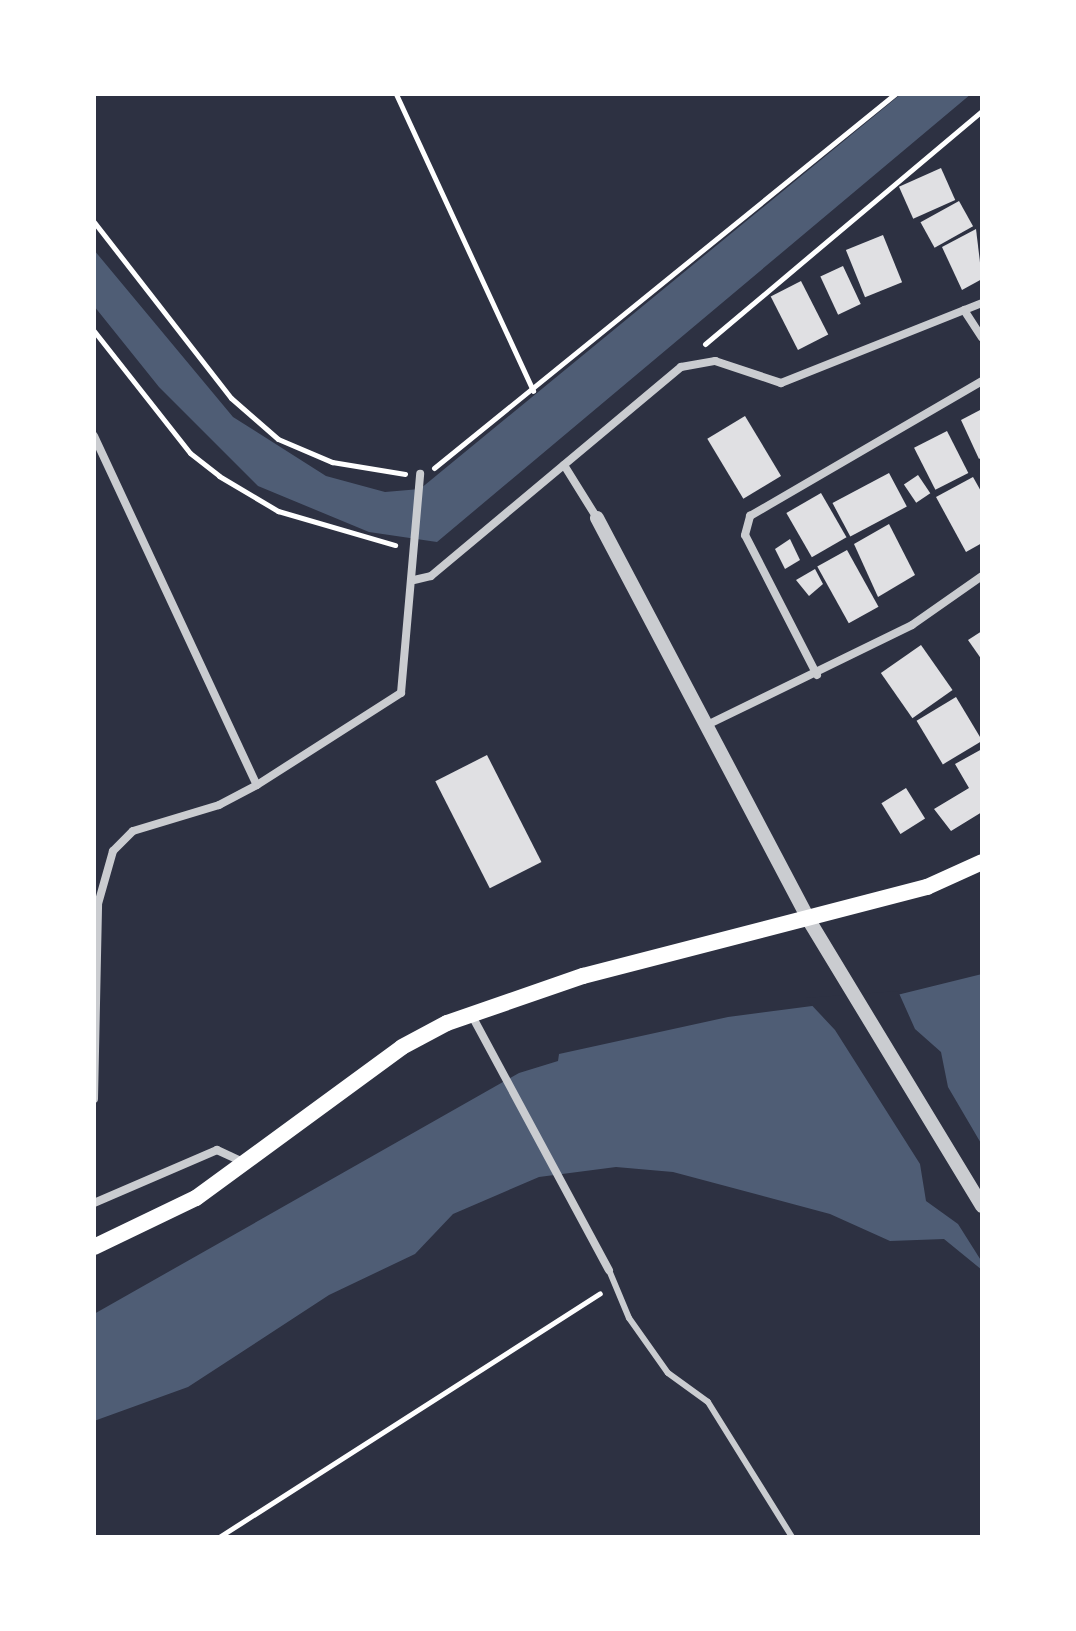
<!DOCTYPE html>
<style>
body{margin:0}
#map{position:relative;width:1076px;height:1631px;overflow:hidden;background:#2d3142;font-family:"Titillium Web",sans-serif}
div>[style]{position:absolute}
.water>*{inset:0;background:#4f5d75}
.pier>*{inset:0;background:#2d3142}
.building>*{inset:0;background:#e0e0e3;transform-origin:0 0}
.path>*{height:5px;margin:-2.5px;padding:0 2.5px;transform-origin:2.5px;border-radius:2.5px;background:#fff}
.service>*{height:6px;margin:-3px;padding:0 3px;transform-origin:3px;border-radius:3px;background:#caccd0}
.minor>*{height:8px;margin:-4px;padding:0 4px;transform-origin:4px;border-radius:4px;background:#caccd0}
.tertiary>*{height:14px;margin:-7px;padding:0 7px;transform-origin:7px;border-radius:7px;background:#caccd0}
.secondary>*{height:16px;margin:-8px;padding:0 8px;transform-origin:8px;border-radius:8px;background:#fff}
span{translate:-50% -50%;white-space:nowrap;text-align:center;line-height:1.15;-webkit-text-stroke:7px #fff;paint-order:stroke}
.frame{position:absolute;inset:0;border:96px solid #fff;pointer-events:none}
</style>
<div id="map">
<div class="water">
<div style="clip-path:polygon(901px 94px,971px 94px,437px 542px,369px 532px,258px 486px,159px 387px,94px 306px,94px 250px,233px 417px,326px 476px,385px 492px,420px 489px)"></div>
<div style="clip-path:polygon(982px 974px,982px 1270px,944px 1239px,890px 1241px,830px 1214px,673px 1172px,616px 1167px,539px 1177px,453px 1214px,415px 1254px,329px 1295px,188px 1387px,94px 1421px,94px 1314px,519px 1073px,558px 1061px,559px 1054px,728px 1017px,897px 995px)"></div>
</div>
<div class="pier">
<div style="clip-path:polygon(898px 991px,915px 1029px,941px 1052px,948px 1087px,982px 1145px,982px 1262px,958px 1224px,926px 1201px,920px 1164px,835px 1030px,805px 998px)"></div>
</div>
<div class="building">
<div style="left:941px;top:168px;width:35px;height:46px;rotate:66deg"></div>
<div style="left:959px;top:201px;width:29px;height:44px;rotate:61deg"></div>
<div style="clip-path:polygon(976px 229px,982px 279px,962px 290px,942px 247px)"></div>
<div style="left:883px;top:235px;width:51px;height:40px;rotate:68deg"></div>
<div style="left:843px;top:266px;width:42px;height:25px;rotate:65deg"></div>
<div style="left:801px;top:281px;width:60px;height:34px;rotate:63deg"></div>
<div style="clip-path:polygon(982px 409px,982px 457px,979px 459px,961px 420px)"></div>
<div style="left:745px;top:416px;width:70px;height:44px;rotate:59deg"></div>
<div style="left:947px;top:431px;width:47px;height:37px;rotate:63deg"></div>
<div style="left:889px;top:473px;width:38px;height:64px;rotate:62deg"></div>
<div style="left:918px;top:475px;width:22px;height:17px;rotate:56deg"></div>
<div style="clip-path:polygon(973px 477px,982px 493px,982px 543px,966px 552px,936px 497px)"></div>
<div style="left:821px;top:493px;width:51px;height:40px;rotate:60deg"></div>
<div style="clip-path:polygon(889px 524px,915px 575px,878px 597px,854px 544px)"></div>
<div style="clip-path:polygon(790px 539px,800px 560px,785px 569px,775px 549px)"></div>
<div style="left:847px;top:550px;width:65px;height:34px;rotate:61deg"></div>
<div style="clip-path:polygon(815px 569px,823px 584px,809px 596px,796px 580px)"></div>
<div style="clip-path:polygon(982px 631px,982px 660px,968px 640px)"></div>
<div style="left:921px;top:645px;width:55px;height:49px;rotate:55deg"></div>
<div style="left:956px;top:697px;width:51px;height:46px;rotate:59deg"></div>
<div style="clip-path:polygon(982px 749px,982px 812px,951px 831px,934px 809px,969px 788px,955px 764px)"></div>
<div style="left:487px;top:755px;width:120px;height:58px;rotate:63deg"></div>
<div style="left:906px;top:788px;width:36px;height:29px;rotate:58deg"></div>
</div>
<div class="path">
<div style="left:396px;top:94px;width:327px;rotate:65.2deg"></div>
<div style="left:94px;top:222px;width:223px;rotate:52.1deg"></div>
<div style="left:231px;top:398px;width:62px;rotate:41.1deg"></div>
<div style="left:278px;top:439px;width:59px;rotate:23.1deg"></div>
<div style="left:332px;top:462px;width:74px;rotate:9.3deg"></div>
<div style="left:94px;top:331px;width:155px;rotate:51.8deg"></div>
<div style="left:190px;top:453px;width:37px;rotate:38deg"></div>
<div style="left:219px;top:476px;width:69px;rotate:30.7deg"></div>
<div style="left:278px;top:511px;width:122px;rotate:16.2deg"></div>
<div style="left:705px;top:344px;width:362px;rotate:-40.1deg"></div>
<div style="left:434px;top:468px;width:594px;rotate:-39.05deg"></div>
<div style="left:219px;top:1537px;width:452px;rotate:-32.6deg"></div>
</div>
<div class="service">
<div style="left:609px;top:1270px;width:52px;rotate:67.4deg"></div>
<div style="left:629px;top:1318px;width:67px;rotate:54.7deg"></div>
<div style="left:668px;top:1373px;width:49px;rotate:35.9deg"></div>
<div style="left:708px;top:1402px;width:159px;rotate:58.1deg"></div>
</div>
<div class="minor">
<div style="left:964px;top:310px;width:33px;rotate:57deg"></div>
<div style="left:94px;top:436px;width:385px;rotate:65deg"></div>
<div style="left:564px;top:465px;width:62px;rotate:58.1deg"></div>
<div style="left:414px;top:580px;width:17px;rotate:-13deg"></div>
<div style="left:431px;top:576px;width:326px;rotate:-39.9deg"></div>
<div style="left:681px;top:367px;width:35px;rotate:-10deg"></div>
<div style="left:715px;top:361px;width:70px;rotate:18.4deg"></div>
<div style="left:781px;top:383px;width:216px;rotate:-21.7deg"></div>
<div style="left:817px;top:675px;width:157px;rotate:-117.2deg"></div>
<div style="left:745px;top:535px;width:20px;rotate:-75deg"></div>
<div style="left:750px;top:516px;width:268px;rotate:-30.2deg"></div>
<div style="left:707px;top:725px;width:228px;rotate:-26deg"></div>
<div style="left:912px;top:625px;width:85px;rotate:-35deg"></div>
<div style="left:471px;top:1014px;width:291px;rotate:61.7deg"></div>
<div style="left:94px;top:1099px;width:195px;rotate:-88.8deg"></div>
<div style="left:98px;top:904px;width:55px;rotate:-74.2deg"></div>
<div style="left:113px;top:851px;width:28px;rotate:-45deg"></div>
<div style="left:133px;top:831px;width:90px;rotate:-16.8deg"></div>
<div style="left:219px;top:805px;width:43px;rotate:-27.8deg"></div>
<div style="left:257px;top:785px;width:171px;rotate:-32.6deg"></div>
<div style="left:401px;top:693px;width:220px;rotate:-85deg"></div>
<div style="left:94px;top:1203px;width:134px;rotate:-23.3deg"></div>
<div style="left:217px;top:1150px;width:26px;rotate:25deg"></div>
</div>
<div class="tertiary">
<div style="left:597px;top:518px;width:457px;rotate:62.2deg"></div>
<div style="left:810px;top:922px;width:332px;rotate:58.8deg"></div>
</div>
<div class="secondary">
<div style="left:94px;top:1247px;width:113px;rotate:-25.7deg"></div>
<div style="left:196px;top:1198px;width:255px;rotate:-36.2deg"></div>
<div style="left:402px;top:1047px;width:51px;rotate:-28.1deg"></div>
<div style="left:447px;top:1023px;width:144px;rotate:-19.1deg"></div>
<div style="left:583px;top:976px;width:355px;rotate:-14.5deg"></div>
<div style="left:927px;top:887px;width:60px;rotate:-24.4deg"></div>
</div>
<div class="frame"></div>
</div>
